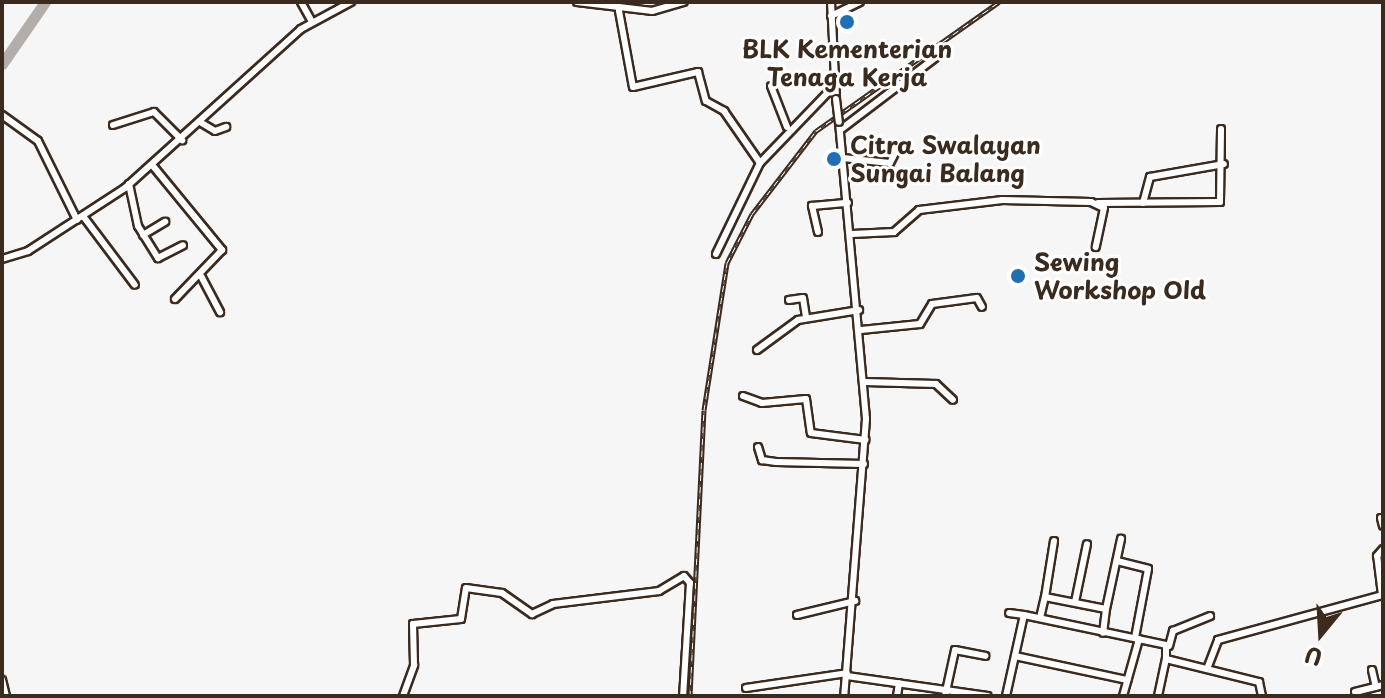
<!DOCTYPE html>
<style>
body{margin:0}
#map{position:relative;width:1385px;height:698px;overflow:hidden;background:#f7f6f6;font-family:"Playpen Sans",sans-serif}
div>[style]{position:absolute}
.river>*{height:11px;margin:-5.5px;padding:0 5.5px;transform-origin:5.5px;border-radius:5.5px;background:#b4aeaa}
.roads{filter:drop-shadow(2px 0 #3b2a1e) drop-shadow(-2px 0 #3b2a1e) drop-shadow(0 2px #3b2a1e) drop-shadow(0 -2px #3b2a1e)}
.minor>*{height:6px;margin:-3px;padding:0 3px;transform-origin:3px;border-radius:3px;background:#fff}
.rail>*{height:5px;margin-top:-2.5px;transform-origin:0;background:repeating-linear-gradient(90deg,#fff 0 6px,#3b2a1e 0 12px);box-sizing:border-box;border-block:2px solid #3b2a1e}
.bridges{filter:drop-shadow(2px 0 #3b2a1e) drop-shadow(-2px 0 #3b2a1e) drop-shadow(0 2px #3b2a1e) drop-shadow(0 -2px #3b2a1e)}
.minor-bridge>*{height:6px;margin:-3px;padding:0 3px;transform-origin:3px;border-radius:3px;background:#fff}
.dots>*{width:22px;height:22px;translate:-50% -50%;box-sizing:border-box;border:4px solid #fff;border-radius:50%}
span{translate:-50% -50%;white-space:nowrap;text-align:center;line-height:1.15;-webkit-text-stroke:6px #fff;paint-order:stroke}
.poi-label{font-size:24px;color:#3b2a1e;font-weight:700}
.left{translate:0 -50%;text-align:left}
.frame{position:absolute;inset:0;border:4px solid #3b2a1e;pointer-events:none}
.north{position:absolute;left:1281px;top:594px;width:80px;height:80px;-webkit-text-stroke:6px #fff;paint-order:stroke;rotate:198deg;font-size:22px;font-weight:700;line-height:32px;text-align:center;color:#3b2a1e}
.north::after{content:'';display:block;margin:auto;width:28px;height:36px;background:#3b2a1e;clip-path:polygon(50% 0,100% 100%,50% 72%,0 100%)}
</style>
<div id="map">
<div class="river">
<div style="left:2px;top:64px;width:75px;rotate:-55.3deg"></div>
</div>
<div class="roads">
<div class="minor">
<div style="left:301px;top:2px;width:23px;rotate:61deg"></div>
<div style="left:577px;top:2px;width:76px;rotate:6.8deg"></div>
<div style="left:652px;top:11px;width:33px;rotate:-16deg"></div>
<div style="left:831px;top:2px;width:97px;rotate:87deg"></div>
<div style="left:619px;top:11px;width:77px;rotate:79.6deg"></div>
<div style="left:633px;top:87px;width:67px;rotate:-13deg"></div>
<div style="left:698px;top:72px;width:30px;rotate:75deg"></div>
<div style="left:706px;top:101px;width:21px;rotate:29deg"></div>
<div style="left:724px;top:111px;width:63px;rotate:55.3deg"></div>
<div style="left:831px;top:16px;width:32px;rotate:-26deg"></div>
<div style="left:771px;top:86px;width:44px;rotate:68.7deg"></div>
<div style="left:2px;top:115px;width:44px;rotate:35.8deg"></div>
<div style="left:38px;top:141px;width:88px;rotate:63.7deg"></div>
<div style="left:200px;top:122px;width:17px;rotate:31deg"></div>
<div style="left:215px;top:131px;width:12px;rotate:-20deg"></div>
<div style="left:839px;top:122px;width:298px;rotate:84.8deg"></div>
<div style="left:866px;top:419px;width:278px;rotate:94.5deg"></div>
<div style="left:113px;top:125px;width:43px;rotate:-17.6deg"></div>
<div style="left:154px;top:112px;width:40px;rotate:45deg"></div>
<div style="left:840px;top:130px;width:119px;rotate:-37.2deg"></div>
<div style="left:843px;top:158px;width:47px;rotate:6.1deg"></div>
<div style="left:890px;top:163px;width:18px;rotate:-63deg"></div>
<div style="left:153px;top:166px;width:109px;rotate:50.6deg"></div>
<div style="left:222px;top:250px;width:68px;rotate:133.8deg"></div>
<div style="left:129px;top:184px;width:43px;rotate:77.9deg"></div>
<div style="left:138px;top:226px;width:38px;rotate:58deg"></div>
<div style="left:158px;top:258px;width:28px;rotate:-27deg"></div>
<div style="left:1098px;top:203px;width:122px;rotate:-0.5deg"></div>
<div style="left:1220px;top:202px;width:73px;rotate:-89.2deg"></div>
<div style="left:1143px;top:203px;width:27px;rotate:-75deg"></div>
<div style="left:1150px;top:177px;width:75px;rotate:-10deg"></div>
<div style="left:83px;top:216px;width:86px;rotate:53deg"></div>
<div style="left:818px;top:232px;width:27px;rotate:-103deg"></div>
<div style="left:812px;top:206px;width:36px;rotate:-5deg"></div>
<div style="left:852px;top:234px;width:42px;rotate:-2.7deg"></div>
<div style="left:894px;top:232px;width:33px;rotate:-41deg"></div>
<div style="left:919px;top:210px;width:84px;rotate:-6.9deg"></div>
<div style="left:1002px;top:200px;width:89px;rotate:1.3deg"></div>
<div style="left:1091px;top:202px;width:14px;rotate:25deg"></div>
<div style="left:1104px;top:208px;width:40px;rotate:102deg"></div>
<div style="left:143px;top:235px;width:26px;rotate:-31deg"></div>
<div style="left:716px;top:254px;width:101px;rotate:-64.2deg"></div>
<div style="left:760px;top:163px;width:108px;rotate:-46.1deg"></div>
<div style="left:2px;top:259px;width:27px;rotate:-17deg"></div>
<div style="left:28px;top:251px;width:116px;rotate:-33deg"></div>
<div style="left:125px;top:188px;width:237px;rotate:-42.1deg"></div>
<div style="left:301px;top:29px;width:57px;rotate:-28.4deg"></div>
<div style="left:201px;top:276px;width:41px;rotate:62.2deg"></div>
<div style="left:789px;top:300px;width:14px;rotate:-8deg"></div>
<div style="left:803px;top:298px;width:20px;rotate:81deg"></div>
<div style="left:861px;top:330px;width:59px;rotate:-5.8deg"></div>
<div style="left:920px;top:324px;width:23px;rotate:-59deg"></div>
<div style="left:932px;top:304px;width:45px;rotate:-7.6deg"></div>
<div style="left:977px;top:298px;width:10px;rotate:61deg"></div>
<div style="left:757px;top:350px;width:51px;rotate:-36.2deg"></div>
<div style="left:798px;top:320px;width:62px;rotate:-9.3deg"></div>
<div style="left:865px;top:382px;width:71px;rotate:1.6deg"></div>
<div style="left:936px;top:384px;width:23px;rotate:43deg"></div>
<div style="left:743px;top:396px;width:20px;rotate:20deg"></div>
<div style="left:762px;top:403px;width:44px;rotate:-5.2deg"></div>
<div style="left:806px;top:399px;width:34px;rotate:82deg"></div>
<div style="left:811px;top:433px;width:55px;rotate:7.3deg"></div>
<div style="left:758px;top:447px;width:14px;rotate:73deg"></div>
<div style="left:762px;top:460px;width:14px;rotate:8deg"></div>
<div style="left:776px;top:462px;width:88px;rotate:1.3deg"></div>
<div style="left:1381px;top:518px;width:8px;rotate:76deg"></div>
<div style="left:1054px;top:541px;width:57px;rotate:99.1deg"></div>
<div style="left:1045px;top:597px;width:62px;rotate:11.1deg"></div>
<div style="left:1106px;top:609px;width:24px;rotate:97deg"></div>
<div style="left:1117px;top:561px;width:32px;rotate:14deg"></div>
<div style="left:1148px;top:569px;width:70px;rotate:100.7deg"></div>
<div style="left:1382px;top:595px;width:39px;rotate:-97deg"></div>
<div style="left:1377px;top:556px;width:9px;rotate:-49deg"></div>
<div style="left:1075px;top:602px;width:59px;rotate:-78.3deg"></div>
<div style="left:1106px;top:609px;width:72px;rotate:-77.9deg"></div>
<div style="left:797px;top:615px;width:60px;rotate:-13.6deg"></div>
<div style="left:1024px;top:615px;width:145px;rotate:11.9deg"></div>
<div style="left:1166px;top:645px;width:14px;rotate:90deg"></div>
<div style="left:1166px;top:659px;width:96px;rotate:13.9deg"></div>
<div style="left:1259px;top:682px;width:14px;rotate:78deg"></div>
<div style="left:1040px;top:618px;width:22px;rotate:-77deg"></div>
<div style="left:1169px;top:646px;width:16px;rotate:-75deg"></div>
<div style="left:1173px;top:631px;width:40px;rotate:-22deg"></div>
<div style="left:1015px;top:656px;width:115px;rotate:12.1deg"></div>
<div style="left:1207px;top:669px;width:31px;rotate:-69deg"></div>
<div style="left:1218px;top:640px;width:171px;rotate:-15.3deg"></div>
<div style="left:1372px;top:670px;width:17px;rotate:77deg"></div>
<div style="left:847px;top:676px;width:142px;rotate:8.1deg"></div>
<div style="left:2px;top:680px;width:16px;rotate:76deg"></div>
<div style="left:746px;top:688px;width:102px;rotate:-8.4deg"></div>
<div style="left:1355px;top:692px;width:29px;rotate:-14deg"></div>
<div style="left:403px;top:696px;width:33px;rotate:-70deg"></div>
<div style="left:414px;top:665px;width:41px;rotate:-91.4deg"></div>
<div style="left:413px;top:624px;width:48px;rotate:-5.9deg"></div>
<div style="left:461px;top:619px;width:31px;rotate:-81deg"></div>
<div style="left:466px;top:588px;width:36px;rotate:8deg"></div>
<div style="left:502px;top:593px;width:37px;rotate:35deg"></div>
<div style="left:532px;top:614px;width:23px;rotate:-25deg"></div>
<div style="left:553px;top:604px;width:107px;rotate:-7deg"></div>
<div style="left:659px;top:591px;width:29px;rotate:-31deg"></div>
<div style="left:684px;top:576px;width:9px;rotate:49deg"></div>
<div style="left:690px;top:583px;width:113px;rotate:93.5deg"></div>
<div style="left:897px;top:696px;width:13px;rotate:-81deg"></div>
<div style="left:945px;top:696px;width:47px;rotate:-77.7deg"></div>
<div style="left:955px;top:650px;width:31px;rotate:11deg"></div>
<div style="left:1006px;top:696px;width:83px;rotate:-77.5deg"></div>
<div style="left:1024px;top:615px;width:15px;rotate:-172deg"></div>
<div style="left:1123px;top:696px;width:59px;rotate:-74.3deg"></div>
<div style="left:1158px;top:696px;width:38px;rotate:-78deg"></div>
</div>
</div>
<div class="rail">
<div style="left:690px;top:696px;width:286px;rotate:-87.2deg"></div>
<div style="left:704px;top:410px;width:149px;rotate:-81.1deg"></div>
<div style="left:727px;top:263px;width:55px;rotate:-63deg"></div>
<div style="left:752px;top:214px;width:105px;rotate:-52.4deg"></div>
<div style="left:816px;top:131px;width:224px;rotate:-35.2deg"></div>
</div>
<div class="bridges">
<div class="minor-bridge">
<div style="left:836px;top:99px;width:23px;rotate:83deg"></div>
</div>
</div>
<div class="dots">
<div style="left:847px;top:22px;background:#1f6fb2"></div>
<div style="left:834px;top:159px;background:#1f6fb2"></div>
<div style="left:1018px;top:276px;background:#1f6fb2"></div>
</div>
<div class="poi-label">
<span style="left:847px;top:63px">BLK Kementerian<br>Tenaga Kerja</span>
<span class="left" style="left:850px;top:159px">Citra Swalayan<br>Sungai Balang</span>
<span class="left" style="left:1034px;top:276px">Sewing<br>Workshop Old</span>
</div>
<div class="frame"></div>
<div class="north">U</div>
</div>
